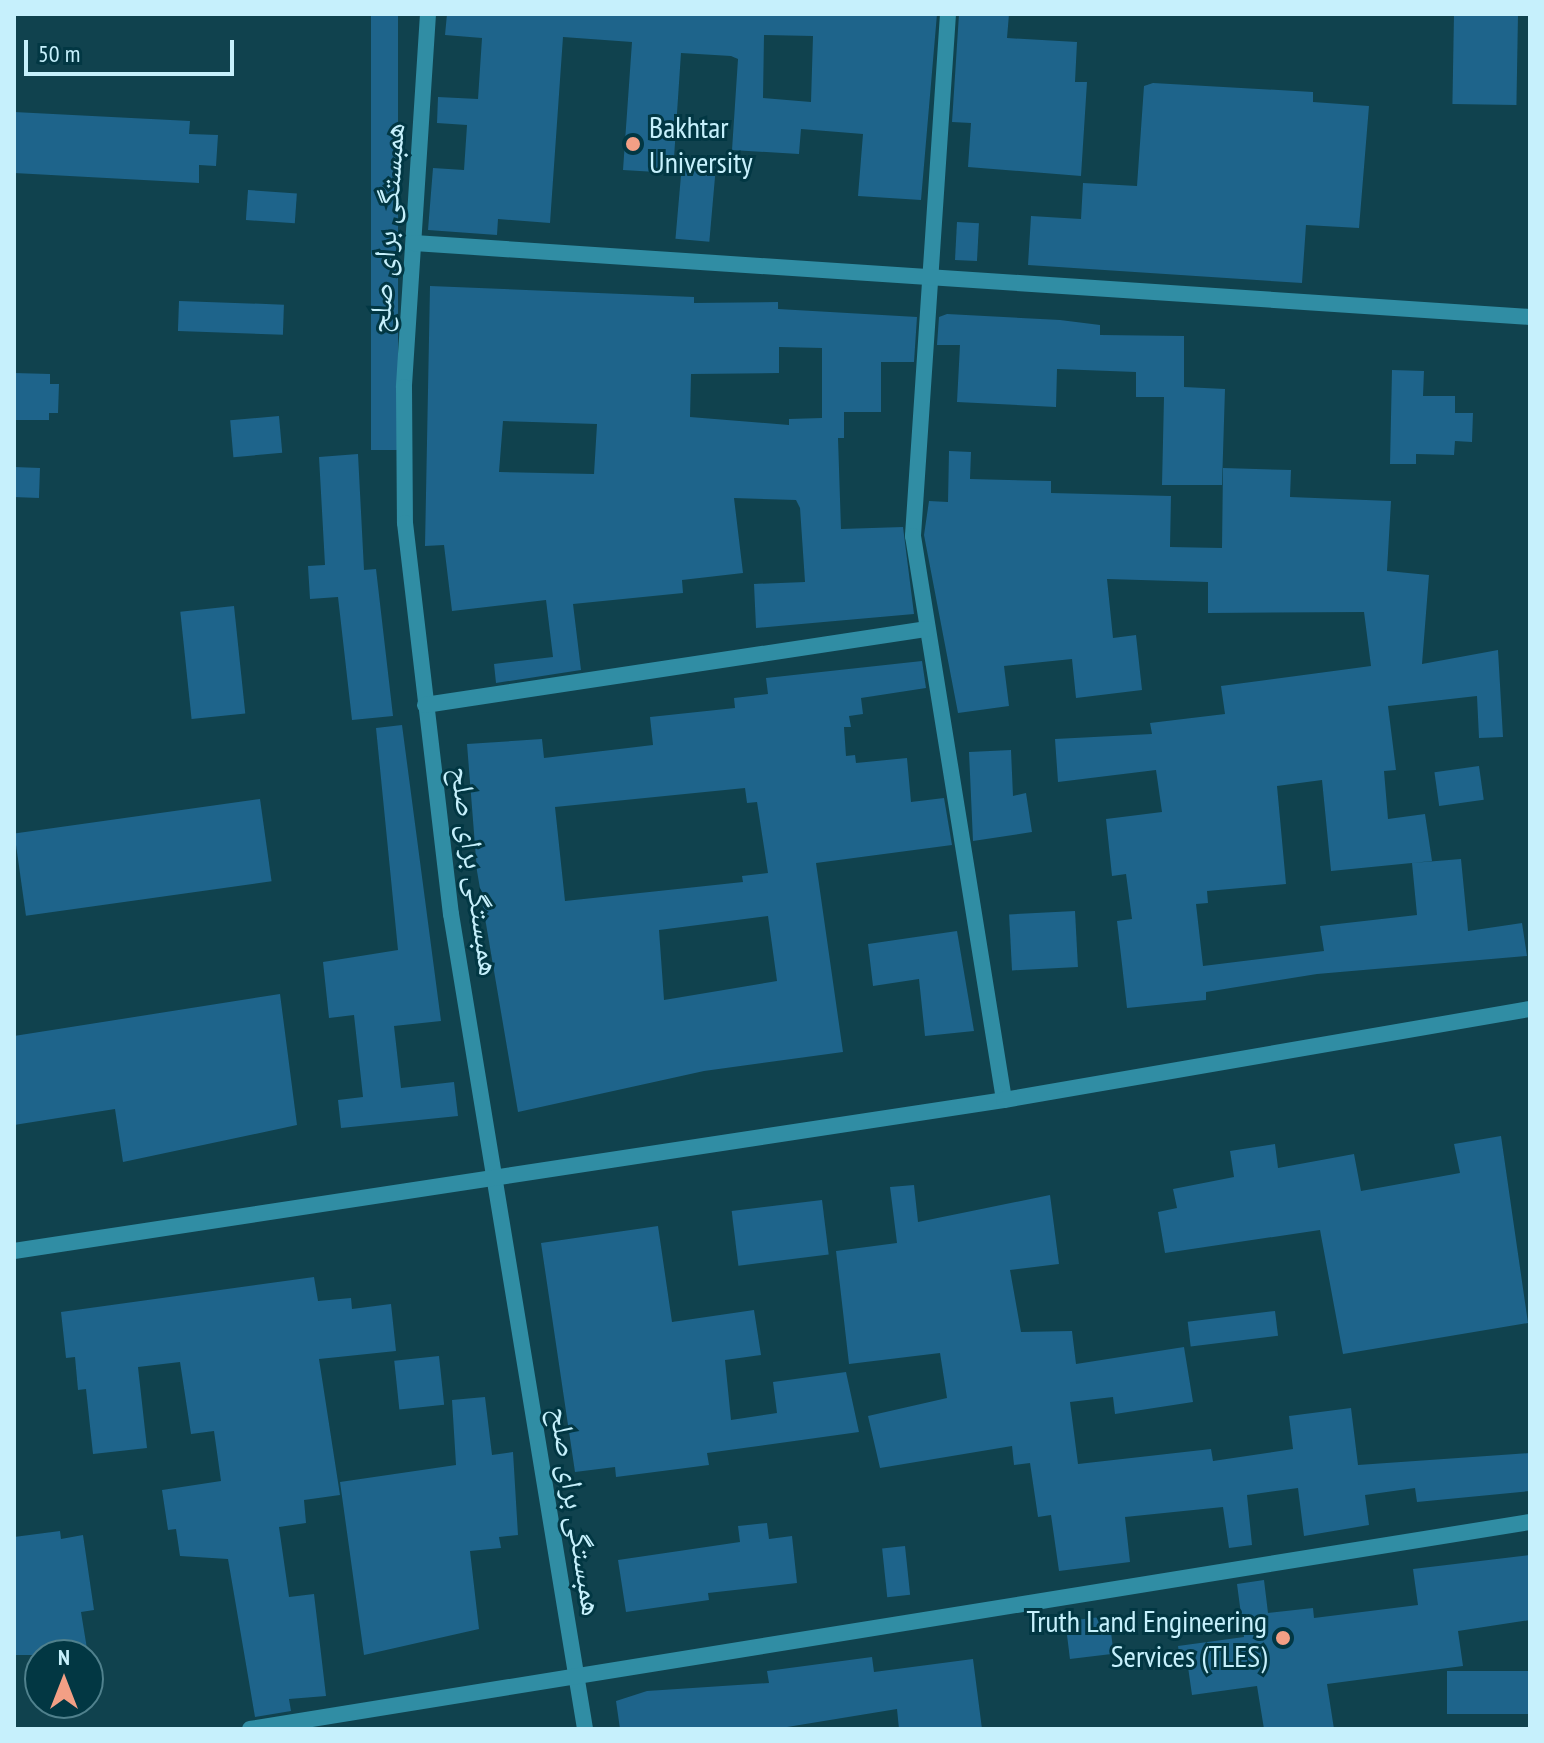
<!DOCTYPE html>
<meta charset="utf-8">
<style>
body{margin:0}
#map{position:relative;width:1544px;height:1743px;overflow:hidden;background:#10424e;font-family:"PT Sans Narrow","Noto Naskh Arabic",sans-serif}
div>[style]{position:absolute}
.building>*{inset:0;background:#1e648b;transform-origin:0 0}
.street>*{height:16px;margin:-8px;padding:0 8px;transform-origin:8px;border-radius:8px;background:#308da4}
.dots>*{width:22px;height:22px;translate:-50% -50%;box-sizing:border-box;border:4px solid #023743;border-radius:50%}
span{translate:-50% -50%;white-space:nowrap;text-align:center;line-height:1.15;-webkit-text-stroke:6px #023743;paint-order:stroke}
.poi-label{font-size:30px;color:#c6f0fc}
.left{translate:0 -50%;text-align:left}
.right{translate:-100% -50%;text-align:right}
.street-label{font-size:30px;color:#c6f0fc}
.frame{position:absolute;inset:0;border:16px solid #c6f0fc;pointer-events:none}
.north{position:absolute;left:24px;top:1639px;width:80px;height:80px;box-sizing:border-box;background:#023743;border:2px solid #50818d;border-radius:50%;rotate:0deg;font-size:22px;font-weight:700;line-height:32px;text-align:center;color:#c6f0fc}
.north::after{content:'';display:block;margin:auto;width:28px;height:36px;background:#f39f85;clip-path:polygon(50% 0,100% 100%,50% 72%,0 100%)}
.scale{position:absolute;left:24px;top:40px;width:210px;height:36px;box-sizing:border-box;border:4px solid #c6f0fc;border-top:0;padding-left:10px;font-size:24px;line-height:28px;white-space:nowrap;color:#c6f0fc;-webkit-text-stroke:6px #023743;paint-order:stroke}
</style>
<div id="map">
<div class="building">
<div style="left:371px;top:14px;width:27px;height:436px"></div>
<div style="clip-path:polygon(evenodd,447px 14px,937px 14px,921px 200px,858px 196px,863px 134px,801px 129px,799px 154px,732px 150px,738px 59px,731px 56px,681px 53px,673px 173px,623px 170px,632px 42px,563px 37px,550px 223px,498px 219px,497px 235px,428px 230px,433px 168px,464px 170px,467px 125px,437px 123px,438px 97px,478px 99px,482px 38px,445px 35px,447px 14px,764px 35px,813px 36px,811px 102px,763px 98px,764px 35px)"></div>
<div style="clip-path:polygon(959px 14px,1009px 14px,1007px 38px,1077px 42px,1075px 82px,1087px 82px,1081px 176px,968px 167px,971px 123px,952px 122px)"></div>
<div style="left:1454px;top:14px;width:64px;height:90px;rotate:1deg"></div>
<div style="clip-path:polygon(1153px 83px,1313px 92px,1313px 102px,1369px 106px,1359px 228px,1306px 225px,1302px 283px,1028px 265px,1031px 216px,1081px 219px,1083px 183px,1137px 186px,1144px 86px)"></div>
<div style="clip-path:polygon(14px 112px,190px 121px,189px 134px,218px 135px,216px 166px,199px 165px,199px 183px,14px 173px)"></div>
<div style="left:682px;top:164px;width:34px;height:75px;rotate:5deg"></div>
<div style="left:248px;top:190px;width:49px;height:30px;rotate:4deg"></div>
<div style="left:957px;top:222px;width:22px;height:38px;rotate:3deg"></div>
<div style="clip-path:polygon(evenodd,430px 286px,694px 297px,694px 303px,778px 302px,778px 309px,917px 317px,914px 362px,881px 362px,881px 412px,844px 412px,844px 438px,838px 438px,841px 529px,903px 527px,914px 614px,756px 628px,754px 584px,805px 582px,800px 508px,796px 500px,734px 498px,743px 573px,682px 580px,683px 593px,573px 604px,581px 670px,496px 683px,494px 664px,553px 657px,546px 600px,452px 611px,444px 545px,425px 546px,430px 286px,779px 347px,822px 348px,822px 418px,789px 419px,789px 425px,690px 417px,691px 374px,779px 373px,779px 347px,430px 286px,503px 421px,597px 424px,594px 474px,499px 472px,503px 421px)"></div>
<div style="left:179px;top:301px;width:105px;height:30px;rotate:2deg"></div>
<div style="clip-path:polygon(947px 314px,1060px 320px,1100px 325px,1100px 335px,1184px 336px,1184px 387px,1225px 389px,1222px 485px,1162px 485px,1164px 397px,1136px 397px,1136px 372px,1057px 369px,1056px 407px,957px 402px,960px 345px,937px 345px,939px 317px)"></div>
<div style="clip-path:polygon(1392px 370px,1424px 371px,1423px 396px,1455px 396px,1455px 413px,1473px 413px,1472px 442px,1455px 441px,1454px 455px,1416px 454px,1416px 464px,1390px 464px)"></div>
<div style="clip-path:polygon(14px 373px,50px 374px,50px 384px,59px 384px,58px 413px,49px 413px,49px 420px,14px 420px)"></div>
<div style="left:279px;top:416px;width:37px;height:49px;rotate:85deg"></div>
<div style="clip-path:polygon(949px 451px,971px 452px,970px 479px,1051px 481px,1051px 493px,1171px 496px,1170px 547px,1222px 548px,1223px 468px,1291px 470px,1290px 497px,1391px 501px,1387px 571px,1429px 575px,1422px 664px,1498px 650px,1503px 737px,1479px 738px,1477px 696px,1388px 706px,1396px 770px,1384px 771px,1388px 819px,1425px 814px,1432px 861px,1331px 871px,1322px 780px,1277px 786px,1286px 884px,1207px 891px,1208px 903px,1196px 904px,1203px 966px,1324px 951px,1320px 926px,1417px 915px,1412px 863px,1461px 859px,1468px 931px,1522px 923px,1527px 956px,1317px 974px,1206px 992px,1206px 1000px,1127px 1008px,1117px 921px,1132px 919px,1126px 874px,1112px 876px,1106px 819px,1162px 812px,1156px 770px,1058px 782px,1055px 739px,1152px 734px,1150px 723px,1225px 714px,1221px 686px,1371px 666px,1364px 612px,1208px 613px,1208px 582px,1107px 579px,1113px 638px,1136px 635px,1142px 690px,1076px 698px,1072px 659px,1004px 666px,1009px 706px,958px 713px,924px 535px,929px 501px,948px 502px)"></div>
<div style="clip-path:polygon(358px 454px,364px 570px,376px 569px,393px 716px,352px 720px,338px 597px,310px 599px,308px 566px,325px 565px,319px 457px)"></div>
<div style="left:14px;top:467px;width:26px;height:30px;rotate:2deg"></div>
<div style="left:234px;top:606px;width:108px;height:54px;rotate:84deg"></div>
<div style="clip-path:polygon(evenodd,922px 661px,926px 688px,861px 698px,863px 714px,849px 716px,851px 727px,844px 727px,846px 756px,855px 755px,856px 763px,907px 758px,911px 802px,944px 798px,952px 845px,816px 863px,843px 1052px,704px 1071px,518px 1112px,477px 871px,467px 744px,542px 739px,544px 758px,653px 745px,650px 717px,735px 708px,734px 698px,768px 694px,766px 678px,922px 661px,745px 788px,747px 803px,757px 802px,768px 873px,742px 876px,743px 882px,565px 901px,555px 807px,745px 788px,922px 661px,768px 916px,777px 981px,664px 1000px,659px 930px,768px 916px)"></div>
<div style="clip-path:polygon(402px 725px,441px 1021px,394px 1026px,401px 1088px,454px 1082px,458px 1116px,341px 1128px,338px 1100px,363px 1097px,354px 1015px,329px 1018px,323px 962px,398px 950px,376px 728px)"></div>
<div style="clip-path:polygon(1011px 750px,1013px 796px,1026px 793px,1032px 832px,973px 841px,969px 752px)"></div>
<div style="left:1479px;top:766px;width:34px;height:45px;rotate:82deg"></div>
<div style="left:260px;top:799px;width:83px;height:248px;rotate:82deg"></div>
<div style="left:1075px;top:911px;width:56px;height:66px;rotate:87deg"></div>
<div style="clip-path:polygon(957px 931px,974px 1031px,925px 1036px,919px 979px,873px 986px,868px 944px)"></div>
<div style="clip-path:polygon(280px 994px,297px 1125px,123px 1162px,115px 1109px,14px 1125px,14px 1036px)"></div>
<div style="clip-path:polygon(1501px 1136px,1528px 1323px,1343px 1354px,1320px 1230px,1165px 1253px,1158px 1212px,1177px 1208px,1173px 1189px,1234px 1177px,1230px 1151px,1275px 1144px,1278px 1168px,1354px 1154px,1361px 1191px,1460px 1173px,1454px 1144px)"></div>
<div style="clip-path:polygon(914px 1185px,918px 1222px,1050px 1195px,1059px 1264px,1010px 1270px,1021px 1332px,1072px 1331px,1076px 1364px,1184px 1347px,1193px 1402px,1115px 1414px,1113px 1397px,1070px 1402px,1078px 1464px,1211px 1449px,1213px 1461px,1293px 1449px,1289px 1416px,1351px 1408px,1358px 1465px,1530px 1453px,1530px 1491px,1417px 1502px,1415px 1488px,1365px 1495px,1369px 1525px,1304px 1536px,1298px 1488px,1247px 1495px,1252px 1545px,1229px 1548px,1223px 1507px,1125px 1517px,1130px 1562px,1059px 1571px,1051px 1515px,1038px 1517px,1030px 1463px,1014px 1465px,1012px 1446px,880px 1468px,868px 1416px,947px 1398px,940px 1353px,849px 1364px,836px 1251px,897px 1243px,890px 1187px)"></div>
<div style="left:822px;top:1200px;width:55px;height:91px;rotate:83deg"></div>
<div style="clip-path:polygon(658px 1226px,672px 1322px,754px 1310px,761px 1355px,725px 1360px,731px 1420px,777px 1413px,773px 1382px,846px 1372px,859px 1432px,707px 1453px,709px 1465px,616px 1477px,615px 1467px,575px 1472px,541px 1243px)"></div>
<div style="clip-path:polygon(314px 1277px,318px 1301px,351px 1298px,352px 1309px,391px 1304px,396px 1351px,319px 1359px,340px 1495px,304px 1500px,306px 1523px,279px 1527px,289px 1597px,314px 1594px,326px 1696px,289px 1699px,291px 1711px,255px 1717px,228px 1559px,180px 1556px,176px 1529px,168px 1530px,162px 1490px,221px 1481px,214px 1431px,191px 1434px,180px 1362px,138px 1367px,147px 1448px,93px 1454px,86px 1389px,78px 1390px,75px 1357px,66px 1358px,61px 1312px)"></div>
<div style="left:1275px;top:1311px;width:25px;height:88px;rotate:83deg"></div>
<div style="left:439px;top:1356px;width:49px;height:45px;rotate:84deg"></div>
<div style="clip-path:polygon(485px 1397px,492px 1455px,513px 1452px,518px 1535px,499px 1537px,501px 1548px,470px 1551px,479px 1629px,364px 1655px,340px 1482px,456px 1465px,452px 1400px)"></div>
<div style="clip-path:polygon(767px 1523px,769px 1539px,792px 1536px,797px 1583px,708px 1593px,709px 1600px,626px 1612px,618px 1560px,740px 1542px,738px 1526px)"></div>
<div style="clip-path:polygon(60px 1531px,61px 1539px,83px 1535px,94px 1610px,81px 1612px,88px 1655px,14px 1655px,14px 1537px)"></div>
<div style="left:905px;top:1546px;width:49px;height:23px;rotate:84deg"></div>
<div style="clip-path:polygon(1530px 1555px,1530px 1620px,1458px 1631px,1463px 1666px,1327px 1684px,1334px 1729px,1264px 1729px,1257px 1686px,1192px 1695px,1188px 1667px,1181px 1668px,1178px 1646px,1244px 1637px,1237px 1584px,1264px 1580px,1268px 1613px,1313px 1608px,1314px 1618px,1418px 1605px,1413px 1569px)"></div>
<div style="left:1109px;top:1616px;width:38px;height:44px;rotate:83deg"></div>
<div style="clip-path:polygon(872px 1657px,874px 1672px,973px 1659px,982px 1729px,899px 1729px,897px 1709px,775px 1729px,620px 1729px,616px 1701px,647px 1691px,769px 1683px,767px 1671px)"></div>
<div style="left:1530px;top:1671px;width:43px;height:83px;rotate:90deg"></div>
</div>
<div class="street">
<div style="left:428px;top:14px;width:374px;rotate:93.7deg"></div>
<div style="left:404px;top:387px;width:136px;rotate:89.6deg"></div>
<div style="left:405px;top:523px;width:394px;rotate:83.3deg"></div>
<div style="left:451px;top:914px;width:826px;rotate:80.66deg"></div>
<div style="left:948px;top:14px;width:523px;rotate:93.84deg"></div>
<div style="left:913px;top:536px;width:571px;rotate:80.83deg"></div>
<div style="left:414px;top:243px;width:1118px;rotate:3.79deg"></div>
<div style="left:425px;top:705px;width:508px;rotate:-8.61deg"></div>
<div style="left:14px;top:1251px;width:1001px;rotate:-8.67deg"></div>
<div style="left:1004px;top:1100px;width:534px;rotate:-9.82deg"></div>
<div style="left:250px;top:1729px;width:1297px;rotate:-9.19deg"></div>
</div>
<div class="dots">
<div style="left:633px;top:144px;background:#f39f85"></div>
<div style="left:1283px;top:1638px;background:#f39f85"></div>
</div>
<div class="poi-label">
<span class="left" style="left:649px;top:144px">Bakhtar<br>University</span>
<span class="right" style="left:1267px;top:1638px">Truth Land Engineering<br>Services (TLES)</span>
</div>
<div class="street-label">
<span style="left:386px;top:228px;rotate:-86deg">همبستگی برای صلح</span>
<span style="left:476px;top:871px;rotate:82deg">همبستگی برای صلح</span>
<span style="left:577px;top:1511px;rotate:81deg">همبستگی برای صلح</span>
</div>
<div class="frame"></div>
<div class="north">N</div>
<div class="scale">50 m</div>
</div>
